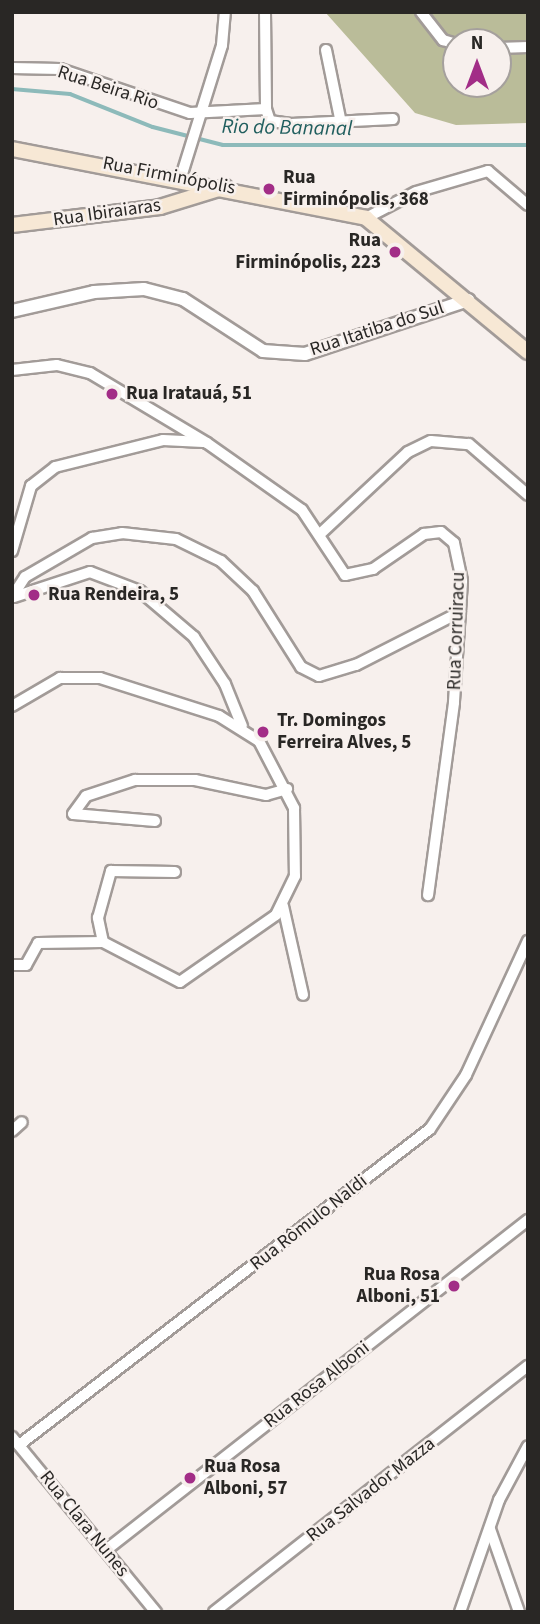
<!DOCTYPE html>
<meta charset="utf-8">
<style>
body{margin:0}
#map{position:relative;width:540px;height:1624px;overflow:hidden;background:#f7f0ed;font-family:"Source Sans 3",sans-serif}
div>[style]{position:absolute}
.forest>*{inset:0;background:#babc99}
.stream>*{height:3.5px;margin:-1.75px;padding:0 1.75px;transform-origin:1.75px;border-radius:1.75px;background:#8dbaba}
.roads{filter:drop-shadow(2px 0 #a29b98) drop-shadow(-2px 0 #a29b98) drop-shadow(0 2px #a29b98) drop-shadow(0 -2px #a29b98)}
.minor>*{height:10px;margin:-5px;padding:0 5px;transform-origin:5px;border-radius:5px;background:#fff}
.tertiary>*{height:12px;margin:-6px;padding:0 6px;transform-origin:6px;border-radius:6px;background:#fff}
.secondary>*{height:14px;margin:-7px;padding:0 7px;transform-origin:7px;border-radius:7px;background:#f7e8d5}
.dots>*{width:19px;height:19px;translate:-50% -50%;box-sizing:border-box;border:4px solid #f7f0ed;border-radius:50%}
span{translate:-50% -50%;white-space:nowrap;text-align:center;line-height:1.15;-webkit-text-stroke:5px #f7f0ed;paint-order:stroke}
.street-label{font-size:19px;color:#292725}
.poi-label{font-size:19px;color:#292725;font-weight:700}
.left{translate:0 -50%;text-align:left}
.right{translate:-100% -50%;text-align:right}
.water-label{font-size:21px;color:#215f5f;font-style:italic}
.frame{position:absolute;inset:0;border:14px solid #292725;pointer-events:none}
.north{position:absolute;left:442px;top:28px;width:70px;height:70px;box-sizing:border-box;background:#f7f0ed;border:2px solid #a5a09d;border-radius:50%;rotate:0deg;font-size:19px;font-weight:700;line-height:28px;text-align:center;color:#292725}
.north::after{content:'';display:block;margin:auto;width:24px;height:32px;background:#a22d87;clip-path:polygon(50% 0,100% 100%,50% 72%,0 100%)}
</style>
<div id="map">
<div class="forest">
<div style="clip-path:polygon(evenodd,325px 12px,528px 12px,528px 123px,456px 125px,415px 113px,325px 12px,456px 42px,498px 42px,498px 84px,456px 84px,456px 42px)"></div>
</div>
<div class="stream">
<div style="left:12px;top:89px;width:58px;rotate:4.9deg"></div>
<div style="left:70px;top:94px;width:89px;rotate:21.7deg"></div>
<div style="left:153px;top:127px;width:72px;rotate:14.4deg"></div>
<div style="left:223px;top:145px;width:305px"></div>
</div>
<div class="roads">
<div class="minor">
<div style="left:265px;top:12px;width:97px;rotate:89.4deg"></div>
<div style="left:421px;top:12px;width:36px;rotate:52deg"></div>
<div style="left:443px;top:40px;width:14px;rotate:17deg"></div>
<div style="left:498px;top:48px;width:30px;rotate:-2deg"></div>
<div style="left:326px;top:50px;width:75px;rotate:78.4deg"></div>
<div style="left:12px;top:68px;width:48px;rotate:1.2deg"></div>
<div style="left:60px;top:69px;width:137px;rotate:18.7deg"></div>
<div style="left:190px;top:113px;width:76px;rotate:-3deg"></div>
<div style="left:266px;top:109px;width:13px;rotate:72deg"></div>
<div style="left:270px;top:121px;width:21px;rotate:8deg"></div>
<div style="left:291px;top:124px;width:102px;rotate:-2.8deg"></div>
<div style="left:181px;top:177px;width:138px;rotate:-72.7deg"></div>
<div style="left:222px;top:45px;width:33px;rotate:-85deg"></div>
<div style="left:366px;top:218px;width:56px;rotate:-27.5deg"></div>
<div style="left:416px;top:192px;width:75px;rotate:-16.3deg"></div>
<div style="left:488px;top:171px;width:52px;rotate:40.4deg"></div>
<div style="left:12px;top:370px;width:45px;rotate:-6.3deg"></div>
<div style="left:57px;top:365px;width:34px;rotate:14deg"></div>
<div style="left:90px;top:373px;width:136px;rotate:30.9deg"></div>
<div style="left:207px;top:443px;width:116px;rotate:35.2deg"></div>
<div style="left:302px;top:510px;width:78px;rotate:56.5deg"></div>
<div style="left:345px;top:575px;width:29px;rotate:-12deg"></div>
<div style="left:373px;top:569px;width:62px;rotate:-34.5deg"></div>
<div style="left:424px;top:534px;width:17px;rotate:-7deg"></div>
<div style="left:441px;top:532px;width:17px;rotate:40deg"></div>
<div style="left:454px;top:543px;width:39px;rotate:78deg"></div>
<div style="left:462px;top:581px;width:122px;rotate:93.8deg"></div>
<div style="left:454px;top:703px;width:194px;rotate:97.7deg"></div>
<div style="left:320px;top:534px;width:120px;rotate:-43deg"></div>
<div style="left:408px;top:452px;width:25px;rotate:-26deg"></div>
<div style="left:431px;top:441px;width:38px;rotate:5deg"></div>
<div style="left:469px;top:444px;width:78px;rotate:40.8deg"></div>
<div style="left:12px;top:551px;width:68px;rotate:-73.7deg"></div>
<div style="left:31px;top:486px;width:31px;rotate:-38deg"></div>
<div style="left:55px;top:467px;width:111px;rotate:-14deg"></div>
<div style="left:163px;top:440px;width:40px;rotate:2.9deg"></div>
<div style="left:12px;top:597px;width:24px;rotate:-57deg"></div>
<div style="left:25px;top:577px;width:78px;rotate:-30.2deg"></div>
<div style="left:92px;top:538px;width:30px;rotate:-9deg"></div>
<div style="left:122px;top:533px;width:54px;rotate:6.3deg"></div>
<div style="left:176px;top:539px;width:50px;rotate:26.1deg"></div>
<div style="left:221px;top:561px;width:44px;rotate:43.2deg"></div>
<div style="left:253px;top:591px;width:90px;rotate:57.7deg"></div>
<div style="left:301px;top:667px;width:20px;rotate:27deg"></div>
<div style="left:319px;top:676px;width:39px;rotate:-17deg"></div>
<div style="left:356px;top:665px;width:117px;rotate:-27deg"></div>
<div style="left:14px;top:597px;width:80px;rotate:-18.2deg"></div>
<div style="left:90px;top:572px;width:53px;rotate:20.8deg"></div>
<div style="left:140px;top:591px;width:71px;rotate:40.4deg"></div>
<div style="left:194px;top:637px;width:56px;rotate:56.6deg"></div>
<div style="left:225px;top:684px;width:45px;rotate:68deg"></div>
<div style="left:12px;top:706px;width:56px;rotate:-30.3deg"></div>
<div style="left:60px;top:678px;width:40px"></div>
<div style="left:100px;top:678px;width:125px;rotate:17.7deg"></div>
<div style="left:219px;top:716px;width:47px;rotate:32deg"></div>
<div style="left:259px;top:741px;width:76px;rotate:62.4deg"></div>
<div style="left:294px;top:808px;width:68px;rotate:89.2deg"></div>
<div style="left:295px;top:876px;width:43px;rotate:116deg"></div>
<div style="left:276px;top:915px;width:117px;rotate:145.1deg"></div>
<div style="left:180px;top:982px;width:87px;rotate:-152.5deg"></div>
<div style="left:103px;top:942px;width:25px;rotate:-102deg"></div>
<div style="left:98px;top:918px;width:49px;rotate:-74.5deg"></div>
<div style="left:111px;top:871px;width:64px;rotate:0.9deg"></div>
<div style="left:155px;top:821px;width:82px;rotate:-175.1deg"></div>
<div style="left:73px;top:814px;width:22px;rotate:-54deg"></div>
<div style="left:86px;top:796px;width:52px;rotate:-18.1deg"></div>
<div style="left:135px;top:780px;width:60px"></div>
<div style="left:195px;top:780px;width:73px;rotate:11.9deg"></div>
<div style="left:266px;top:795px;width:22px;rotate:-16deg"></div>
<div style="left:283px;top:906px;width:91px;rotate:77.3deg"></div>
<div style="left:12px;top:965px;width:14px"></div>
<div style="left:26px;top:965px;width:25px;rotate:-61deg"></div>
<div style="left:38px;top:943px;width:65px;rotate:-0.9deg"></div>
<div style="left:12px;top:1131px;width:13px;rotate:-42deg"></div>
<div style="left:12px;top:1437px;width:227px;rotate:50.6deg"></div>
<div style="left:19px;top:1445px;width:518px;rotate:-37.56deg"></div>
<div style="left:430px;top:1129px;width:65px;rotate:-56.3deg"></div>
<div style="left:466px;top:1075px;width:148px;rotate:-65.2deg"></div>
<div style="left:490px;top:1529px;width:88px;rotate:70.7deg"></div>
<div style="left:106px;top:1550px;width:536px;rotate:-38.03deg"></div>
<div style="left:214px;top:1612px;width:399px;rotate:-38.1deg"></div>
<div style="left:460px;top:1612px;width:119px;rotate:-70.8deg"></div>
<div style="left:499px;top:1500px;width:61px;rotate:-61.8deg"></div>
</div>
<div class="tertiary">
<div style="left:12px;top:311px;width:84px;rotate:-13deg"></div>
<div style="left:94px;top:292px;width:50px;rotate:-3.4deg"></div>
<div style="left:144px;top:289px;width:40px;rotate:14.4deg"></div>
<div style="left:183px;top:299px;width:95px;rotate:33deg"></div>
<div style="left:263px;top:351px;width:42px;rotate:4.1deg"></div>
<div style="left:305px;top:354px;width:172px;rotate:-18.3deg"></div>
</div>
<div class="secondary">
<div style="left:12px;top:149px;width:361px;rotate:11deg"></div>
<div style="left:366px;top:218px;width:210px;rotate:39.6deg"></div>
<div style="left:12px;top:225px;width:149px;rotate:-6.9deg"></div>
<div style="left:160px;top:207px;width:68px;rotate:-17.1deg"></div>
</div>
</div>
<div class="dots">
<div style="left:269px;top:189px;background:#a22d87"></div>
<div style="left:395px;top:252px;background:#a22d87"></div>
<div style="left:112px;top:394px;background:#a22d87"></div>
<div style="left:34px;top:595px;background:#a22d87"></div>
<div style="left:263px;top:732px;background:#a22d87"></div>
<div style="left:454px;top:1286px;background:#a22d87"></div>
<div style="left:190px;top:1478px;background:#a22d87"></div>
</div>
<div class="street-label">
<span style="left:108px;top:88px;rotate:18deg">Rua Beira Rio</span>
<span style="left:169px;top:176px;rotate:11deg">Rua Firminópolis</span>
<span style="left:107px;top:213px;rotate:-8deg">Rua Ibiraiaras</span>
<span style="left:377px;top:329px;rotate:-18deg">Rua Itatiba do Sul</span>
<span style="left:457px;top:631px;rotate:-88deg">Rua Corruiracu</span>
<span style="left:309px;top:1223px;rotate:-38deg">Rua Rômulo Naldi</span>
<span style="left:317px;top:1385px;rotate:-38deg">Rua Rosa Alboni</span>
<span style="left:371px;top:1490px;rotate:-38deg">Rua Salvador Mazza</span>
<span style="left:84px;top:1524px;rotate:51deg">Rua Clara Nunes</span>
</div>
<div class="poi-label">
<span class="left" style="left:283px;top:189px">Rua<br>Firminópolis, 368</span>
<span class="right" style="left:381px;top:252px">Rua<br>Firminópolis, 223</span>
<span class="left" style="left:126px;top:394px">Rua Iratauá, 51</span>
<span class="left" style="left:48px;top:595px">Rua Rendeira, 5</span>
<span class="left" style="left:277px;top:732px">Tr. Domingos<br>Ferreira Alves, 5</span>
<span class="right" style="left:440px;top:1286px">Rua Rosa<br>Alboni, 51</span>
<span class="left" style="left:204px;top:1478px">Rua Rosa<br>Alboni, 57</span>
</div>
<div class="water-label">
<span style="left:287px;top:127px;rotate:1deg">Rio do Bananal</span>
</div>
<div class="frame"></div>
<div class="north">N</div>
</div>
